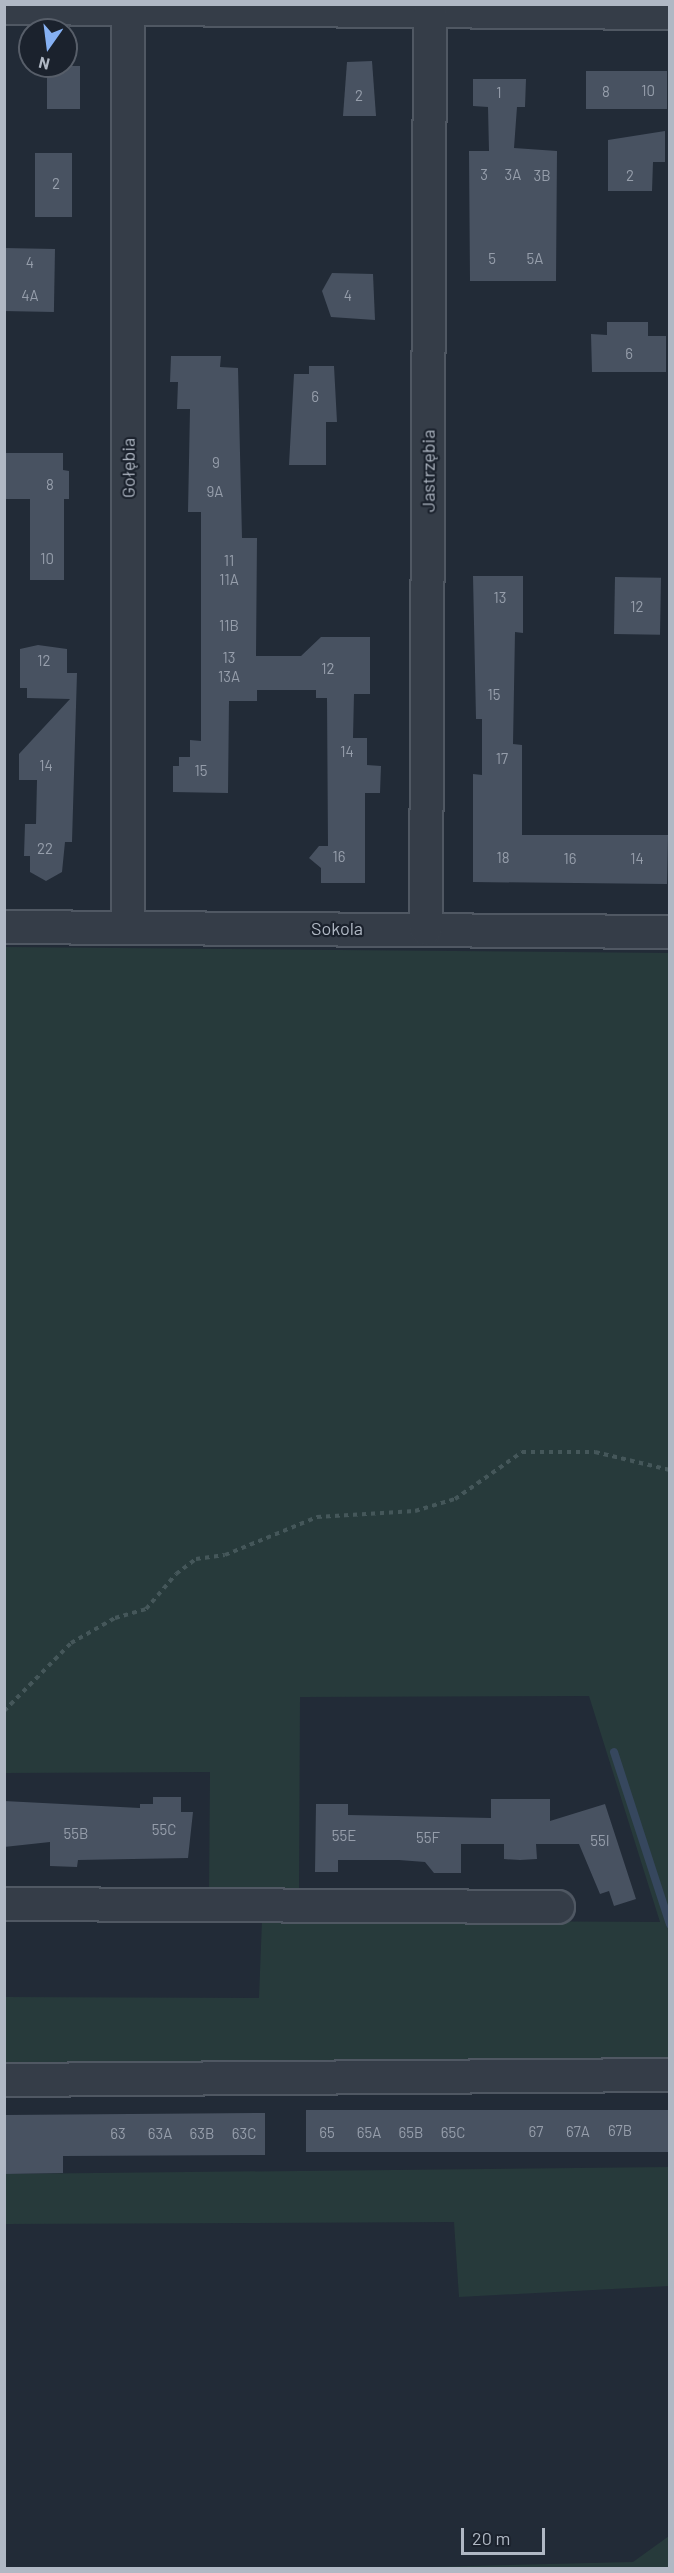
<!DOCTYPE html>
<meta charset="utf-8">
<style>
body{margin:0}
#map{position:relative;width:674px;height:2573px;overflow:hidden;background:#222b37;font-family:Barlow,sans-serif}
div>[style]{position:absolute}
.green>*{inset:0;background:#273a3b}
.stream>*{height:8px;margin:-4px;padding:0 4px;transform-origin:4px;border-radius:4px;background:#36475e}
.building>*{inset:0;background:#485261;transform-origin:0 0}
.path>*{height:4px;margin-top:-2px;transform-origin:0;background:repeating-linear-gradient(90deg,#45575a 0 4.5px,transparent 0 9px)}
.roads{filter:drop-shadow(2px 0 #505863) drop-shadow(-2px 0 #505863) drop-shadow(0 2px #505863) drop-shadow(0 -2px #505863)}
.minor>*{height:32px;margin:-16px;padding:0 16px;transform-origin:16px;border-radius:16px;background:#353d48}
span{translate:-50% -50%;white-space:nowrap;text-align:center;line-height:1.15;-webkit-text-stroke:4.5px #1b222d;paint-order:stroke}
.number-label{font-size:15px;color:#969eab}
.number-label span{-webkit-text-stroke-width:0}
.street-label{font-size:18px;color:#b0b8c4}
.frame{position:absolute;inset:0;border:6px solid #b0b8c4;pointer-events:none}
.north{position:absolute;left:18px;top:18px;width:60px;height:60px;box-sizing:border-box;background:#1b222d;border:2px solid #575e69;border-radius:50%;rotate:194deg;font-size:16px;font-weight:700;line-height:24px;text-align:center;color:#b0b8c4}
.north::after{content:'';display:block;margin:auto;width:21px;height:27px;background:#86b1f3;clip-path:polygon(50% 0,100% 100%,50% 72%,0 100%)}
.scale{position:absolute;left:461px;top:2528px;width:84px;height:27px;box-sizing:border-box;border:3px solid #b0b8c4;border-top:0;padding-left:8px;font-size:18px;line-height:21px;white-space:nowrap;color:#b0b8c4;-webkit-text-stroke:4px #1b222d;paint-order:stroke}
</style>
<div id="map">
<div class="green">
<div style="clip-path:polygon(5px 947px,669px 953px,669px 2062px,5px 2063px,5px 1997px,259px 1998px,262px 1920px,660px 1922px,589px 1696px,300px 1697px,299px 1892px,209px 1891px,210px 1772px,5px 1773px)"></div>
<div style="clip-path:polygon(669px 2167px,669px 2286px,459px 2297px,454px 2222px,5px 2224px,5px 2174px)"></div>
<div style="clip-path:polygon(669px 2536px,669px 2568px,389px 2568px,633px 2562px)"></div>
</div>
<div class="stream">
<div style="left:614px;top:1752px;width:181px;rotate:72deg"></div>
</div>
<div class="building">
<div style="clip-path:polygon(372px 61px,376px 116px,343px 116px,347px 62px)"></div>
<div style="left:47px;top:66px;width:33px;height:43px"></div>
<div style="left:586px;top:71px;width:81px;height:38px"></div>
<div style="clip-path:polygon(473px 79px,526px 79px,525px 107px,517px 107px,514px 148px,557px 151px,556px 281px,470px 281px,469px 151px,489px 151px,488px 107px,473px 106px)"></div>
<div style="clip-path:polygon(665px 131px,665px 162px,653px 162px,652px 191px,608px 191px,608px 140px)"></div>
<div style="left:35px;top:153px;width:37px;height:64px"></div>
<div style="left:4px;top:248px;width:51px;height:63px;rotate:1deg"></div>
<div style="clip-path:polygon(332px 273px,373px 274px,375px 320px,331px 317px,322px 291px)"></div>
<div style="clip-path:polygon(607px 322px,648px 322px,648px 336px,666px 336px,666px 372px,592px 372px,591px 334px,607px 335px)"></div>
<div style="clip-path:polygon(171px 356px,221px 356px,220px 367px,238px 368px,242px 538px,257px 538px,256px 656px,301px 656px,321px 637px,370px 637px,370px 694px,354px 694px,353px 738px,367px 738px,367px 765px,381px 766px,380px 793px,365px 793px,365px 883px,321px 883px,321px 868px,309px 858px,319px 846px,328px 846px,327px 698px,316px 698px,316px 690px,257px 690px,257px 701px,229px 701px,228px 793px,173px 792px,173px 766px,179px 766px,179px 757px,190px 757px,190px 740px,201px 741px,201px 512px,188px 512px,190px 409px,177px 409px,178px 382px,170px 382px)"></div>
<div style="clip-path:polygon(309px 366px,334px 366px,337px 422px,326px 422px,326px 465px,289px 465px,294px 374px,309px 374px)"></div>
<div style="clip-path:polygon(4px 453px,63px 453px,63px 470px,69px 471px,69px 499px,64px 499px,64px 580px,30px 580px,30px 499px,4px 499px)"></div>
<div style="clip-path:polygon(473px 576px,523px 576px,523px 633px,515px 632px,513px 744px,522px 745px,522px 835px,668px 835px,667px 884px,473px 882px,473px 774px,482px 775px,482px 719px,476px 719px)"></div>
<div style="left:615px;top:577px;width:46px;height:57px;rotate:1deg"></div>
<div style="clip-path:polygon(38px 645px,67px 649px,67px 673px,77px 673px,72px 842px,65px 842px,62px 872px,46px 881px,30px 872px,30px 856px,24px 856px,25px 824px,36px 824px,37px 780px,19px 780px,19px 754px,70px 699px,27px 698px,27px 688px,20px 688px,20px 649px)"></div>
<div style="clip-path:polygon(153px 1797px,181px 1797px,181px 1812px,193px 1812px,188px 1858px,78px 1860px,77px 1867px,50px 1866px,50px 1842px,4px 1847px,4px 1801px,140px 1808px,140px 1804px,153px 1804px)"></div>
<div style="clip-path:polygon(491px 1799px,550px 1799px,550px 1821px,605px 1804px,636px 1899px,614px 1906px,609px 1891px,600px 1894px,579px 1844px,536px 1844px,537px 1859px,520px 1860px,504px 1859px,504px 1844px,461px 1844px,461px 1873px,434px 1873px,425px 1862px,399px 1860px,338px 1860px,338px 1872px,315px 1872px,316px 1804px,348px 1804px,348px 1815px,491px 1818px)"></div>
<div style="left:669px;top:2110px;width:42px;height:363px;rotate:90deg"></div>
<div style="clip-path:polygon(265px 2113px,265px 2155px,63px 2156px,63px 2173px,4px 2174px,4px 2115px)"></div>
</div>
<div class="path">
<div style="left:4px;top:1711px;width:95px;rotate:-45.4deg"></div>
<div style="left:71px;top:1643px;width:51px;rotate:-29.6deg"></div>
<div style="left:115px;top:1618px;width:32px;rotate:-16deg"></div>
<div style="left:146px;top:1609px;width:46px;rotate:-49.4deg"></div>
<div style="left:176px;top:1574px;width:25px;rotate:-37deg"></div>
<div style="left:196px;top:1559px;width:29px;rotate:-8deg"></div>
<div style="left:225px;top:1555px;width:100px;rotate:-22.4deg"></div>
<div style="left:317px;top:1517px;width:98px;rotate:-3.5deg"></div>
<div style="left:415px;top:1511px;width:42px;rotate:-16.7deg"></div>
<div style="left:455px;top:1499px;width:82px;rotate:-35deg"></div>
<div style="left:522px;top:1452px;width:73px"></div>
<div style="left:595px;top:1452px;width:77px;rotate:13.5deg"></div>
</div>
<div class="roads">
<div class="minor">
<div style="left:4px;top:8px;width:666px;rotate:0.43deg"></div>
<div style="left:4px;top:927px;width:666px;rotate:0.43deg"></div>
<div style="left:128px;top:927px;width:918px;rotate:-90deg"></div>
<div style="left:426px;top:929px;width:917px;rotate:-89.75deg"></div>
<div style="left:4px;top:1904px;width:554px;rotate:0.31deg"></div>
<div style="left:4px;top:2080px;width:666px;rotate:-0.43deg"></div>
</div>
</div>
<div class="number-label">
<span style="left:648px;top:91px">10</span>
<span style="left:606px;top:92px">8</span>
<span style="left:499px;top:93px">1</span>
<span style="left:359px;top:96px">2</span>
<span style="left:484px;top:175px">3</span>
<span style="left:513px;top:175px">3A</span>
<span style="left:542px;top:176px">3B</span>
<span style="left:630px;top:176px">2</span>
<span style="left:56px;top:184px">2</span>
<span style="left:492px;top:259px">5</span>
<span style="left:535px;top:259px">5A</span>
<span style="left:30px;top:263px">4</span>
<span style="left:30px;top:296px">4A</span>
<span style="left:348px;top:296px">4</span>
<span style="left:629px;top:354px">6</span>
<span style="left:315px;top:397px">6</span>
<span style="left:216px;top:463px">9</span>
<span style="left:50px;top:485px">8</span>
<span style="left:215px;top:492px">9A</span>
<span style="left:47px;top:559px">10</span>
<span style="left:229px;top:561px">11</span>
<span style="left:229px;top:580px">11A</span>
<span style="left:500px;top:598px">13</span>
<span style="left:637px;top:607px">12</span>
<span style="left:229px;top:626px">11B</span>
<span style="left:229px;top:658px">13</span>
<span style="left:44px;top:661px">12</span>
<span style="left:328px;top:669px">12</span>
<span style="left:229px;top:677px">13A</span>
<span style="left:494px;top:695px">15</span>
<span style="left:347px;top:752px">14</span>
<span style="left:502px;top:759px">17</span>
<span style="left:46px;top:766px">14</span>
<span style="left:201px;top:771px">15</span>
<span style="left:45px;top:849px">22</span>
<span style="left:339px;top:857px">16</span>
<span style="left:503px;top:858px">18</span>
<span style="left:570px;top:859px">16</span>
<span style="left:637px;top:859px">14</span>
<span style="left:164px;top:1830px">55C</span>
<span style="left:76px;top:1834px">55B</span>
<span style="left:344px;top:1836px">55E</span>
<span style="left:428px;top:1838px">55F</span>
<span style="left:600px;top:1841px">55I</span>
<span style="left:620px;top:2131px">67B</span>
<span style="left:536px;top:2132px">67</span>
<span style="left:578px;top:2132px">67A</span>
<span style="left:327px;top:2133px">65</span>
<span style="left:369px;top:2133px">65A</span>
<span style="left:411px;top:2133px">65B</span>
<span style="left:453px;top:2133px">65C</span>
<span style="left:118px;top:2134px">63</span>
<span style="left:160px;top:2134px">63A</span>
<span style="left:202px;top:2134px">63B</span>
<span style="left:244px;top:2134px">63C</span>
</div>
<div class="street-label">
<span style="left:128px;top:468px;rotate:-90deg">Gołębia</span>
<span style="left:428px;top:471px;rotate:-90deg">Jastrzębia</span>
<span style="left:337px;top:928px">Sokola</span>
</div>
<div class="frame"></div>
<div class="north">N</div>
<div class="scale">20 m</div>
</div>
